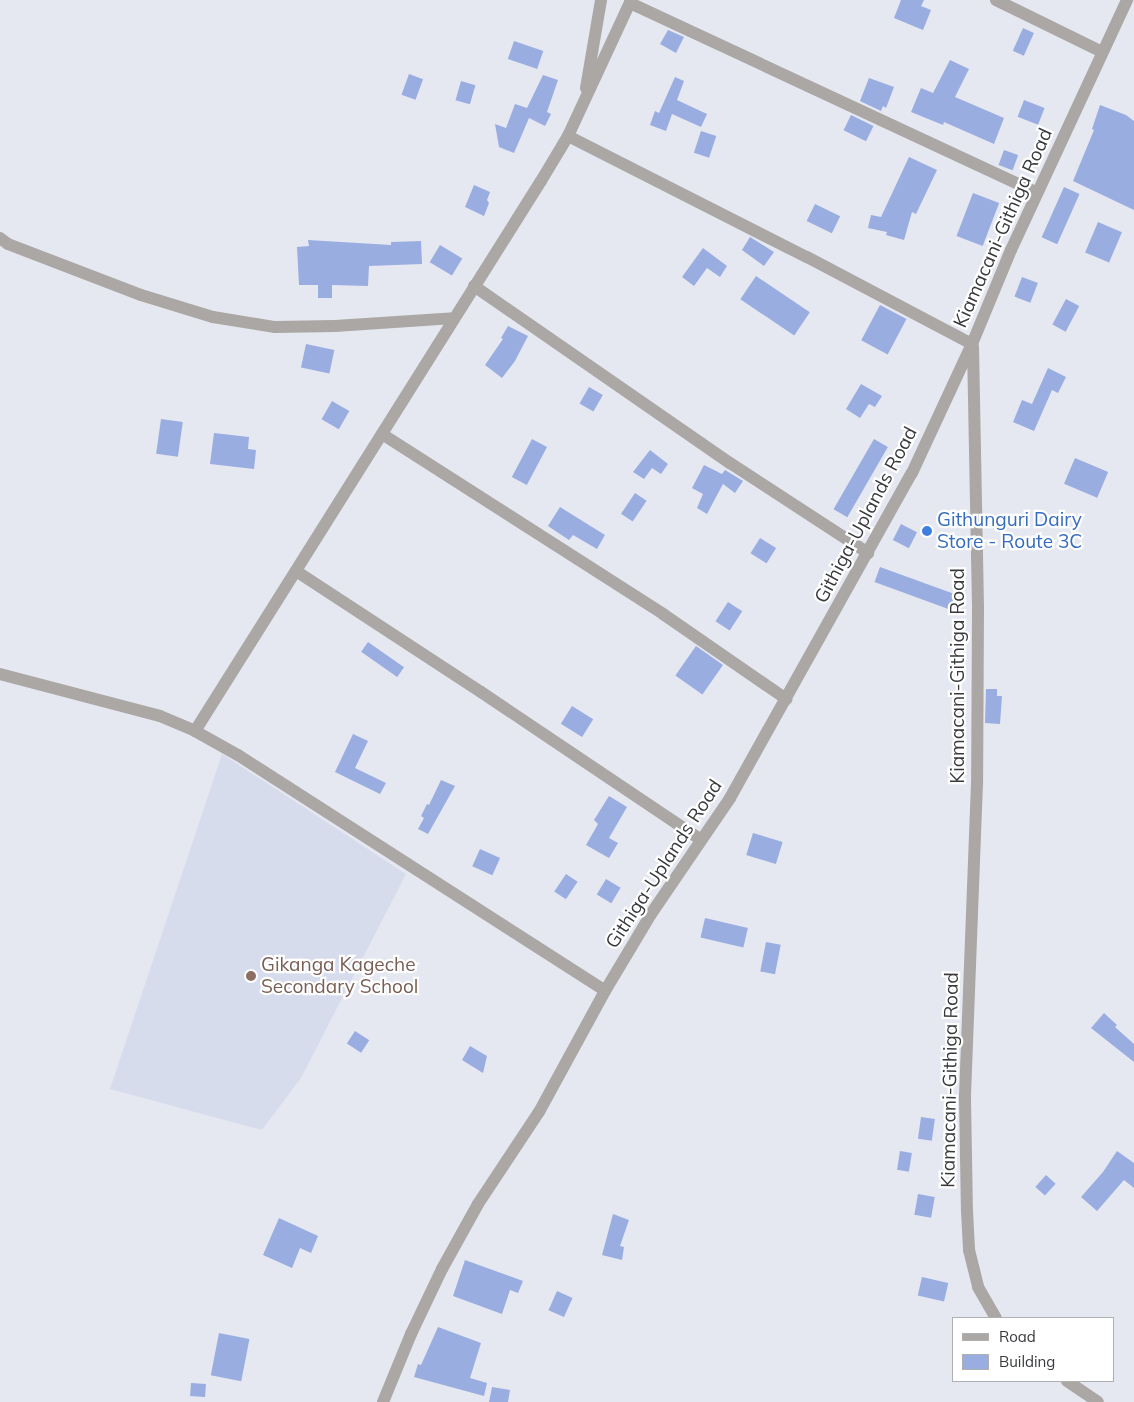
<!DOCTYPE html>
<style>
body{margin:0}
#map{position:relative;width:1134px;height:1402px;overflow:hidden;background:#e5e8f1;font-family:Mulish,sans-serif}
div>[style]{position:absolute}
.built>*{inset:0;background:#d6dceb}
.building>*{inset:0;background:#9aade0;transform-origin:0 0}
.minor>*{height:12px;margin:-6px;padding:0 6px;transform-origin:6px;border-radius:6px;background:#aba7a5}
.dots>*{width:14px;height:14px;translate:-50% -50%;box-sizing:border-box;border:2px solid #fff;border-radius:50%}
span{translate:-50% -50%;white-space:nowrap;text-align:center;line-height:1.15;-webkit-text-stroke:4.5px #fff;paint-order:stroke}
.street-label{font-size:19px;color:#37393c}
.shop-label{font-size:19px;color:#366cbe}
.left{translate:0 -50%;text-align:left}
.education-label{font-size:19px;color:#785e54}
.legend{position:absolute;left:952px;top:1317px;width:162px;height:65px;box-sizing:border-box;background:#fff;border:1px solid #afb0b1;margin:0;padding:6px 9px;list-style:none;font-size:15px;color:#37393c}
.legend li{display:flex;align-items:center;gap:10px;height:25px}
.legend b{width:25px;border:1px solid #afb0b1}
</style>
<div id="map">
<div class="built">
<div style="clip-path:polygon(222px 754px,406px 874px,301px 1078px,262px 1130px,110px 1089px)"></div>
</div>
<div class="building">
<div style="clip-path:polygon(901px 0,924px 0,921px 6px,931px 10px,923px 30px,894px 18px)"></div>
<div style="left:1023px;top:28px;width:12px;height:25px;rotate:24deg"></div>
<div style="clip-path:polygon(668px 30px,684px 37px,676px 53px,660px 44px)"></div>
<div style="left:514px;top:41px;width:31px;height:19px;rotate:19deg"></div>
<div style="clip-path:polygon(950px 60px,969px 69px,955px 97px,1004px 118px,994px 144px,944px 122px,943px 125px,911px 112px,921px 88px,933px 93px)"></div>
<div style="left:409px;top:74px;width:15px;height:22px;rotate:20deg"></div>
<div style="clip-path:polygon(543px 75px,558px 80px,547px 112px,551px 114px,545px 126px,529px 118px,514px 153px,499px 147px,495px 124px,506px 128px,515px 104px,527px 108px)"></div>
<div style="clip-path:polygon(675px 77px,684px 81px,677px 100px,707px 114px,701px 127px,672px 114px,666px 131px,650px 125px,655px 111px,659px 113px)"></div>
<div style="clip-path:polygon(869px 78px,894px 87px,886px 108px,883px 106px,881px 111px,860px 101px)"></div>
<div style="left:461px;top:81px;width:15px;height:20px;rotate:16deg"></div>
<div style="left:1024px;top:100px;width:22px;height:18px;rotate:21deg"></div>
<div style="clip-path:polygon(1100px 105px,1126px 115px,1134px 121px,1134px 210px,1073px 181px,1094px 130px,1092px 129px)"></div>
<div style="left:851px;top:115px;width:25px;height:17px;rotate:26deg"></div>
<div style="left:701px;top:131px;width:16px;height:23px;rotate:18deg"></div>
<div style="left:1004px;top:150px;width:15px;height:16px;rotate:20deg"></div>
<div style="clip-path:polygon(909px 157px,937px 170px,916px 214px,912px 212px,904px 240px,886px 235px,887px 232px,868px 228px,871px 215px,881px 217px)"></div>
<div style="clip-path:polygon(474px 185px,490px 192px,487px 200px,489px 203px,484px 216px,465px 207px)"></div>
<div style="left:1064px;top:187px;width:17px;height:55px;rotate:24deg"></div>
<div style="left:973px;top:193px;width:28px;height:46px;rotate:21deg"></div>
<div style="left:815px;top:204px;width:28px;height:19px;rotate:26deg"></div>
<div style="left:1098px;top:222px;width:26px;height:33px;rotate:23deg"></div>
<div style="clip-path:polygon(750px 237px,774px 252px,764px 266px,742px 250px)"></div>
<div style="clip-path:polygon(308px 240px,391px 245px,391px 242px,421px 241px,422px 264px,369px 266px,368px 286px,332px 285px,332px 298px,318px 298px,318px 285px,299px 285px,297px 247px,309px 246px)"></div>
<div style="left:440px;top:245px;width:26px;height:20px;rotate:31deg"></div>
<div style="clip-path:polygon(703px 248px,727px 266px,720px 277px,707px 268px,694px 286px,682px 277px)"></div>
<div style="left:756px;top:276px;width:65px;height:28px;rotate:34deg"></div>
<div style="left:1022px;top:277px;width:17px;height:21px;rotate:21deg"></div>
<div style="left:1066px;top:299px;width:15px;height:29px;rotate:28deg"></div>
<div style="left:880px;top:305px;width:30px;height:40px;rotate:28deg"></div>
<div style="clip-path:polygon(508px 326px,528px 336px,515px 361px,502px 378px,485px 365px,503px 339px,501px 338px)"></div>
<div style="left:306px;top:344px;width:29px;height:24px;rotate:12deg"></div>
<div style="clip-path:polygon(1048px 368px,1066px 377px,1058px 393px,1052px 390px,1034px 431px,1013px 422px,1022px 400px,1032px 404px)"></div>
<div style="clip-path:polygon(861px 384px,882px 396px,875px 407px,869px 404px,860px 418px,846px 409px)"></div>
<div style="left:589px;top:387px;width:16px;height:19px;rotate:30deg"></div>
<div style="left:332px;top:401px;width:20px;height:21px;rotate:30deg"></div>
<div style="left:161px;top:419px;width:22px;height:35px;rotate:8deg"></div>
<div style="clip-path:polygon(214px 433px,249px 437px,248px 449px,256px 450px,254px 469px,210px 464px)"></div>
<div style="left:532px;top:439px;width:17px;height:43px;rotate:28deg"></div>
<div style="left:874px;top:439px;width:16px;height:81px;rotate:30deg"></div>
<div style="clip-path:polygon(650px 450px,668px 464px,661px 474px,652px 468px,644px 479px,633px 472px)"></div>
<div style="left:1075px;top:458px;width:36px;height:28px;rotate:23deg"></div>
<div style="clip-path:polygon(704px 465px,722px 474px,725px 470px,743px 481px,735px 493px,723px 484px,707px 514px,697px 508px,703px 494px,692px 488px)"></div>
<div style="left:635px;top:493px;width:14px;height:25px;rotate:34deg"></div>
<div style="clip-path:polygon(560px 507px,605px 535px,597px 549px,573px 535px,569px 540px,548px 526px)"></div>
<div style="left:901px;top:524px;width:18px;height:18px;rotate:27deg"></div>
<div style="left:760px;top:538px;width:19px;height:18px;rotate:32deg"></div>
<div style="left:880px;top:567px;width:80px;height:16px;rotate:20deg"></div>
<div style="left:728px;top:602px;width:17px;height:23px;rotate:33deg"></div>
<div style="left:368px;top:642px;width:44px;height:12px;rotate:35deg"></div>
<div style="left:696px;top:646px;width:33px;height:36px;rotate:35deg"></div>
<div style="clip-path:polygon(986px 689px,997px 689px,997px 696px,1002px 696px,1000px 724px,985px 723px)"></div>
<div style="left:572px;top:706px;width:25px;height:21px;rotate:32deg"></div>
<div style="clip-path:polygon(353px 734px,368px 741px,355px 768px,386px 783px,380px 794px,335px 772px)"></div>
<div style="clip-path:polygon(441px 780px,455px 786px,428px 834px,418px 829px,424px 818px,421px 816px,427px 804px,429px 805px)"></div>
<div style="clip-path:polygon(609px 796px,627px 807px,609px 838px,618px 843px,609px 858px,586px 845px,598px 824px,594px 820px)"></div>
<div style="left:753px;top:833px;width:31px;height:23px;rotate:17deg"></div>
<div style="left:480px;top:849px;width:22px;height:19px;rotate:24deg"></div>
<div style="left:566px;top:874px;width:14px;height:21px;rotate:34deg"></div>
<div style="left:606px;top:879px;width:17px;height:18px;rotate:31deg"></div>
<div style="left:705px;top:918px;width:44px;height:20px;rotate:13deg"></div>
<div style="left:766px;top:942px;width:15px;height:30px;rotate:11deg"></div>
<div style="clip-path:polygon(1104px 1013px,1117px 1025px,1115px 1027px,1134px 1044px,1134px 1062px,1091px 1028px)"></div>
<div style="left:355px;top:1031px;width:17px;height:15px;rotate:33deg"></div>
<div style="clip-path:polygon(470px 1046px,487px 1056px,483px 1073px,462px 1060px)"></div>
<div style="left:921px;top:1117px;width:14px;height:22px;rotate:8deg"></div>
<div style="left:900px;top:1151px;width:12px;height:19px;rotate:9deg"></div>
<div style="clip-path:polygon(1117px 1151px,1134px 1163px,1134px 1188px,1124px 1180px,1097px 1211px,1081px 1197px,1103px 1172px)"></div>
<div style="left:1046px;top:1175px;width:13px;height:16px;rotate:42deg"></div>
<div style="left:918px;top:1194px;width:17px;height:21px;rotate:10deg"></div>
<div style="clip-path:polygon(613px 1214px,629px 1220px,620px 1246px,624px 1247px,622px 1260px,602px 1255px)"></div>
<div style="clip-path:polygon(279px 1218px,318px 1236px,311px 1253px,300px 1248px,292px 1268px,263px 1255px)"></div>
<div style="clip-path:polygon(465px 1260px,523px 1281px,518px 1293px,510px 1290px,502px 1314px,453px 1296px)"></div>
<div style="left:922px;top:1277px;width:27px;height:19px;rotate:13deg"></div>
<div style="left:557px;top:1291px;width:17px;height:21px;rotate:24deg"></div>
<div style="clip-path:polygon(438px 1327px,481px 1343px,470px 1378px,487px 1383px,484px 1396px,414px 1377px,418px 1364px,421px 1365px)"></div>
<div style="left:219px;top:1333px;width:31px;height:43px;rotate:11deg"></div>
<div style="left:191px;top:1383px;width:15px;height:13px;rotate:4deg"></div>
<div style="clip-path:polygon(492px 1387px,510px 1390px,508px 1402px,489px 1402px)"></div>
</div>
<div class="minor">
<div style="left:996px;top:0;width:118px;rotate:26.1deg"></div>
<div style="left:630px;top:3px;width:449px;rotate:25deg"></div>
<div style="left:586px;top:88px;width:89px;rotate:-80.3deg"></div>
<div style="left:568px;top:136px;width:268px;rotate:26.9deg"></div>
<div style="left:807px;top:257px;width:187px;rotate:27.8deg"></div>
<div style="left:0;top:238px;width:10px;rotate:37deg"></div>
<div style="left:8px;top:244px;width:142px;rotate:21deg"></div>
<div style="left:141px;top:295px;width:75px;rotate:17deg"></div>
<div style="left:213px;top:317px;width:63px;rotate:9.2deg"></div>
<div style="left:275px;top:327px;width:60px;rotate:-1deg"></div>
<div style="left:335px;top:326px;width:119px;rotate:-3.8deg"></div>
<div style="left:474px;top:286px;width:311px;rotate:34.7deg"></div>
<div style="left:730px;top:463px;width:165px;rotate:33.1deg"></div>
<div style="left:973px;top:347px;width:262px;rotate:88.9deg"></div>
<div style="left:978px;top:609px;width:174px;rotate:90.3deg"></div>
<div style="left:977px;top:783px;width:316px;rotate:92.2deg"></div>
<div style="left:965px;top:1099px;width:112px;rotate:89deg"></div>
<div style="left:967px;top:1211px;width:39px;rotate:87deg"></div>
<div style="left:969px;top:1250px;width:38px;rotate:76deg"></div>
<div style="left:978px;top:1287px;width:36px;rotate:60deg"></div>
<div style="left:382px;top:434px;width:334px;rotate:32.6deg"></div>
<div style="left:663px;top:614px;width:150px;rotate:34.6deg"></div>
<div style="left:296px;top:571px;width:221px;rotate:33.2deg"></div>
<div style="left:481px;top:692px;width:265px;rotate:33.9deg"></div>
<div style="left:0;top:674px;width:165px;rotate:14.7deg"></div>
<div style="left:160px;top:716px;width:38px;rotate:23deg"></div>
<div style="left:195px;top:731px;width:49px;rotate:29.2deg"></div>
<div style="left:238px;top:755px;width:436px;rotate:32.7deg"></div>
<div style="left:195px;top:731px;width:650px;rotate:-57.83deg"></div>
<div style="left:541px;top:181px;width:52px;rotate:-59deg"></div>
<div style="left:568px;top:136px;width:150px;rotate:-65.1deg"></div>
<div style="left:1067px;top:1381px;width:37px;rotate:34deg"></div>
<div style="left:383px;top:1402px;width:74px;rotate:-67.6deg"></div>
<div style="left:411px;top:1334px;width:72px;rotate:-64.5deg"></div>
<div style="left:442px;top:1269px;width:74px;rotate:-61deg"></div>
<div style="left:478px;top:1204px;width:110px;rotate:-56.5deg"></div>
<div style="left:539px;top:1112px;width:138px;rotate:-61.4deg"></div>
<div style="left:605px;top:991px;width:90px;rotate:-59.1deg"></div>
<div style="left:651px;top:914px;width:140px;rotate:-55.7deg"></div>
<div style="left:730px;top:798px;width:372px;rotate:-60.8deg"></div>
<div style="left:912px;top:473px;width:142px;rotate:-65.1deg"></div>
<div style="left:972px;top:344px;width:102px;rotate:-67.5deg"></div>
<div style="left:1011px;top:250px;width:276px;rotate:-65.1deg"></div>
</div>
<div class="dots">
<div style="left:927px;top:531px;background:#3f7fe0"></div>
<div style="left:251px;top:976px;background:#8d6e63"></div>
</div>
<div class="street-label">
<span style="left:1003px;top:228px;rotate:-66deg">Kiamacani-Githiga Road</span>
<span style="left:866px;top:515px;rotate:-62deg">Githiga-Uplands Road</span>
<span style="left:958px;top:676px;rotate:-90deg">Kiamacani-Githiga Road</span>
<span style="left:664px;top:864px;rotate:-57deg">Githiga-Uplands Road</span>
<span style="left:950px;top:1080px;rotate:-89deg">Kiamacani-Githiga Road</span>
</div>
<div class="shop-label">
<span class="left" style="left:937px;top:531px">Githunguri Dairy<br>Store - Route 3C</span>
</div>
<div class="education-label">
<span class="left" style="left:261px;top:976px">Gikanga Kageche<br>Secondary School</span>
</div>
<ul class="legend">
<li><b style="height:6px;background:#aba7a5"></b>Road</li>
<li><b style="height:14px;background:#9aade0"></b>Building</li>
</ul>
</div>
